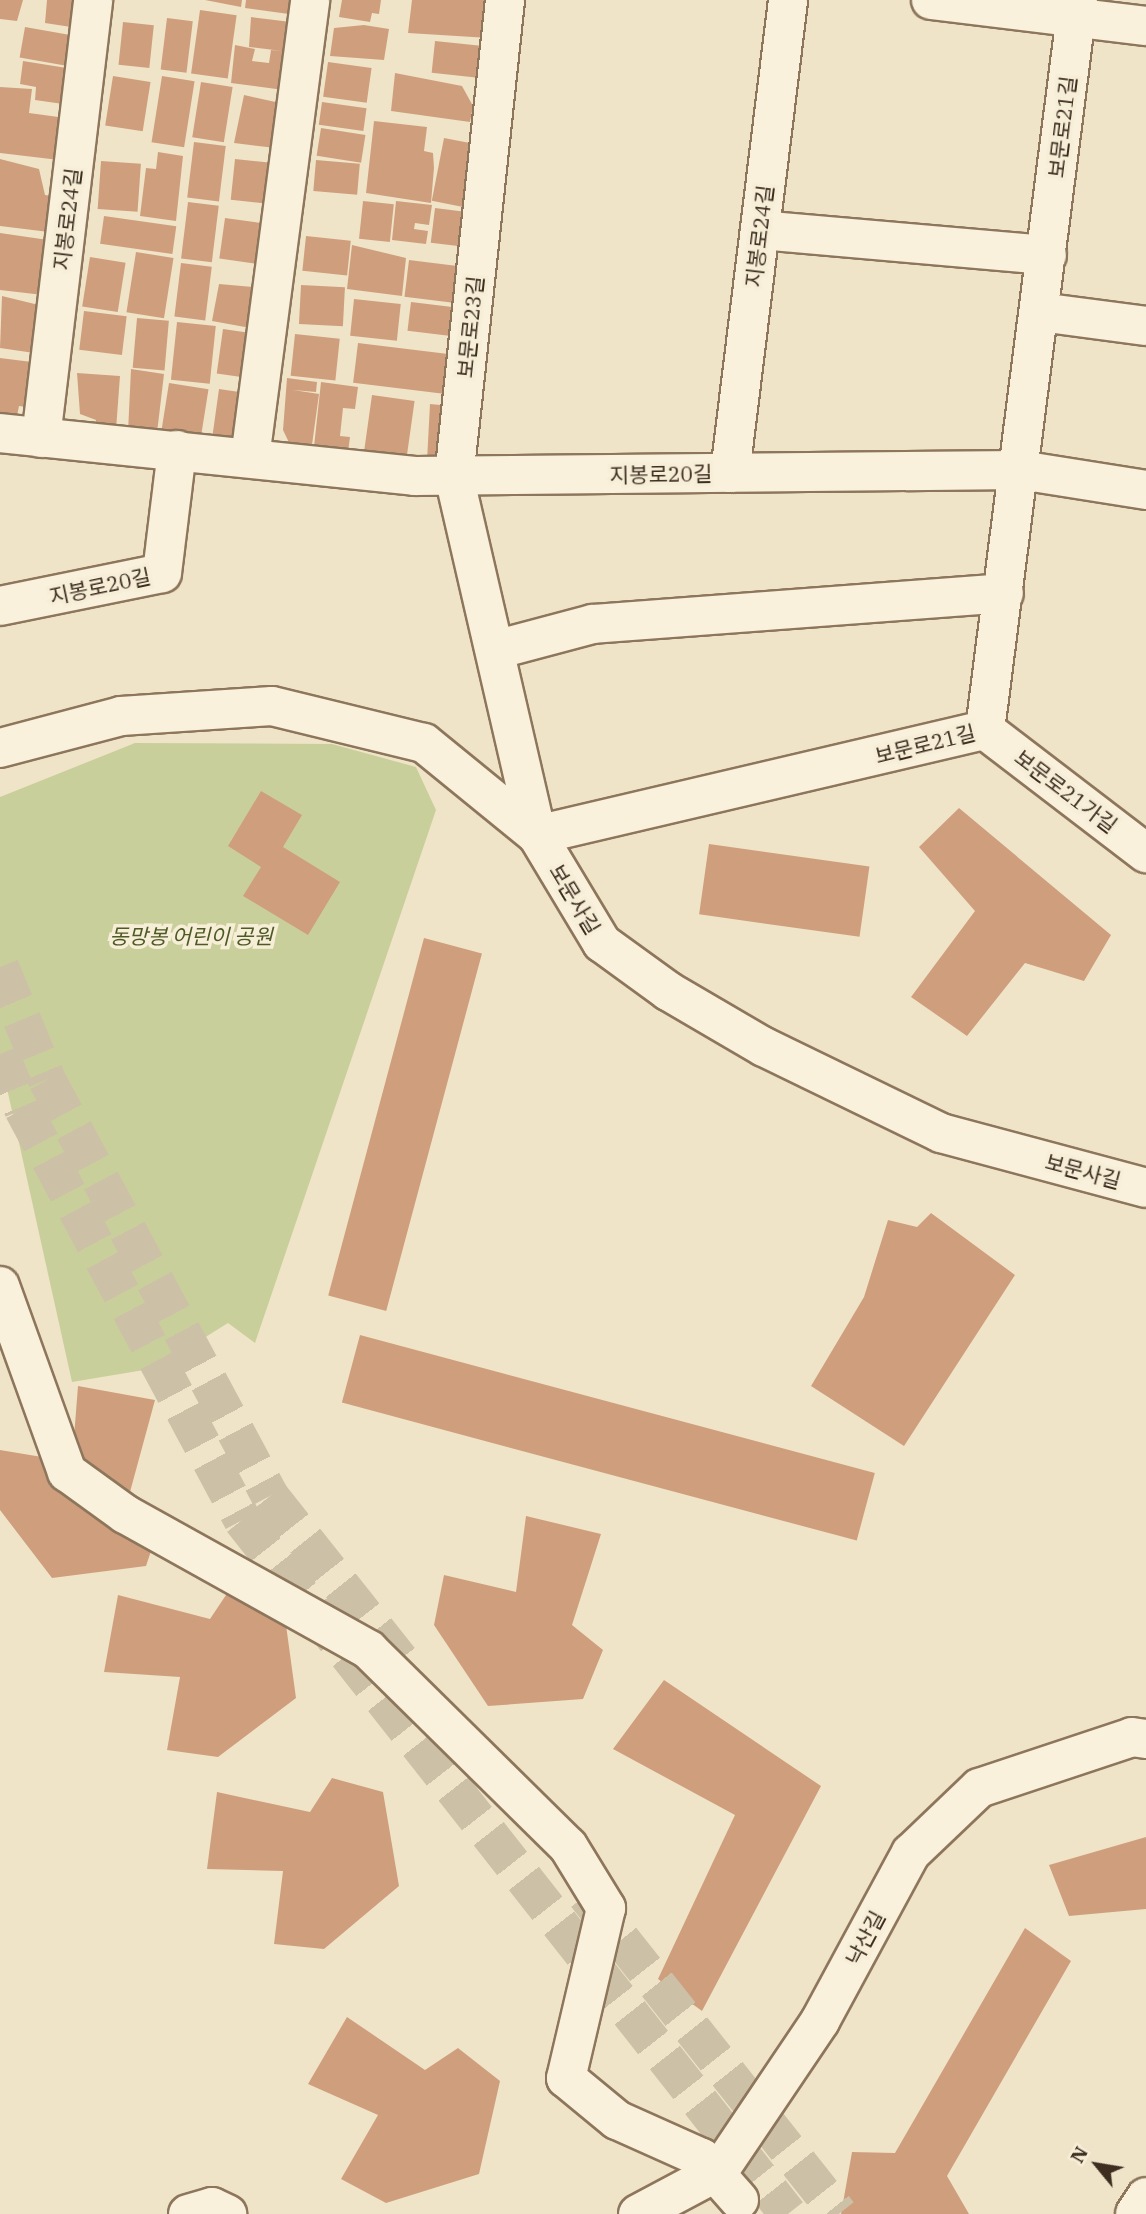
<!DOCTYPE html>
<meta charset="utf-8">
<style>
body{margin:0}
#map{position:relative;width:1146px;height:2214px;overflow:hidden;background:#f0e4c8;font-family:"IBM Plex Serif","Noto Sans KR",serif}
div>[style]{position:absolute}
.green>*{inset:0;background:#c9cf9b}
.building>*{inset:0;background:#cf9f7d;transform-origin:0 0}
.major-tunnel>*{height:38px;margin-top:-19px;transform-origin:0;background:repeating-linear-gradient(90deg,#ccc0a6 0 38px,transparent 0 57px)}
.roads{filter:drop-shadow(2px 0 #8d765c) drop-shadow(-2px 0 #8d765c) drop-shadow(0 2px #8d765c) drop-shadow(0 -2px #8d765c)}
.minor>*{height:38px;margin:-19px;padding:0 19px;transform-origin:19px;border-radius:19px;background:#faf1dc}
span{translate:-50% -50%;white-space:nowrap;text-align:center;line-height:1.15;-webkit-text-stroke:7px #f7eed8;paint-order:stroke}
.street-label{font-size:21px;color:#3d2e20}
.park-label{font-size:21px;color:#4d5a26;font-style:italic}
.north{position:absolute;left:1062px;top:2130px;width:70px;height:70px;-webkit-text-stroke:5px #f7eed8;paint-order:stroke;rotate:300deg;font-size:19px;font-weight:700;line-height:28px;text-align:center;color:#3d2e20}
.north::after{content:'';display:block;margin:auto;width:24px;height:32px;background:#3d2e20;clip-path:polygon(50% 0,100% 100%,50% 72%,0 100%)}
</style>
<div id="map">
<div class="green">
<div style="clip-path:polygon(135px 743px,332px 744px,416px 767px,436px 810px,255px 1343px,228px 1323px,156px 1368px,72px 1382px,0 1057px,0 797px)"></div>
</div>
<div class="building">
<div style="clip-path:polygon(0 0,23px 0,17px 21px,0 19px)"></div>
<div style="clip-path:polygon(47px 0,87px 0,84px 29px,45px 23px)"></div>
<div style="clip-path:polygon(205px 0,242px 0,241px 7px)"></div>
<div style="clip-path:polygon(246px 0,297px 0,296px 15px,245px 8px)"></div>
<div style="clip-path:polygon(342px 0,381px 0,379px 14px,372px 13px,370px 22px,339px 17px)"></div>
<div style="clip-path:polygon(412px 0,492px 0,489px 38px,408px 33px)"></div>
<div style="left:200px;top:10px;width:37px;height:64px;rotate:8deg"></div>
<div style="clip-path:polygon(251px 17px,291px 22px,291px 91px,231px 83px,235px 45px,255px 49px,252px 61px,269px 63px,271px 50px,282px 51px,249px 47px)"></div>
<div style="left:167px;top:18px;width:26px;height:52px;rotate:7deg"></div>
<div style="left:123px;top:22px;width:31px;height:43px;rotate:6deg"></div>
<div style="clip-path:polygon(364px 25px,389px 29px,384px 60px,330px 56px,334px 28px)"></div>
<div style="left:25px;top:27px;width:56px;height:31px;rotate:10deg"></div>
<div style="left:435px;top:41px;width:58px;height:32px;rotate:6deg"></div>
<div style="clip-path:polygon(23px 61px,73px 69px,70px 105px,35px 100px,36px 87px,20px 84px)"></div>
<div style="left:328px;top:62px;width:44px;height:35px;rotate:8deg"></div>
<div style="clip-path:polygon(395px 73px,462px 86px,473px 106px,470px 122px,391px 111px)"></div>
<div style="left:113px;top:76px;width:38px;height:50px;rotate:9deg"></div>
<div style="left:162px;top:76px;width:33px;height:67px;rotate:9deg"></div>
<div style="left:201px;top:82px;width:32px;height:56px;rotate:9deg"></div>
<div style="clip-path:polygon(0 87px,32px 89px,29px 113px,66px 118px,59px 160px,0 153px)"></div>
<div style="clip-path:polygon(244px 95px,280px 103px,284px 149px,234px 143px)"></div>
<div style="left:322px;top:102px;width:45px;height:23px;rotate:8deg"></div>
<div style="clip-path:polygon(374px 121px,427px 127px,424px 151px,433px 153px,434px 168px,431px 203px,366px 193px)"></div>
<div style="left:321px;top:128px;width:45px;height:28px;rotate:9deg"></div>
<div style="left:444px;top:138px;width:37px;height:64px;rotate:11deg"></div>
<div style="left:194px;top:142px;width:32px;height:56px;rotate:7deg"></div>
<div style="clip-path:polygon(158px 152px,183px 156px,176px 221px,140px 216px,146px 168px,156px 169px)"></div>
<div style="clip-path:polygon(0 159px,39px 169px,45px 195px,60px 197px,57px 233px,0 226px)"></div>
<div style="left:235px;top:159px;width:49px;height:41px;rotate:6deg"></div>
<div style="left:316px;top:160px;width:44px;height:31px;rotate:5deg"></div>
<div style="left:101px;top:161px;width:40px;height:48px;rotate:4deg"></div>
<div style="left:363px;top:201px;width:31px;height:38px;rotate:6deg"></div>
<div style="clip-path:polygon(396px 201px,432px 205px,429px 225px,415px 223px,414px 229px,428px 231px,426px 244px,392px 240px)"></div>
<div style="left:188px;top:202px;width:31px;height:57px;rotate:7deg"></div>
<div style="left:435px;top:208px;width:38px;height:35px;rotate:7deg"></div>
<div style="left:104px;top:216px;width:73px;height:28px;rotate:8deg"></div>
<div style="left:225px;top:218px;width:50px;height:41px;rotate:8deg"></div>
<div style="clip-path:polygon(0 233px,55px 241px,43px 295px,0 290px)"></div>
<div style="left:306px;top:236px;width:45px;height:35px;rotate:6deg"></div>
<div style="clip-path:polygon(352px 245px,406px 258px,402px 296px,347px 289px)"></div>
<div style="left:136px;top:252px;width:38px;height:61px;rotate:9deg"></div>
<div style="left:90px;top:257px;width:36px;height:50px;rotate:9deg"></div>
<div style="left:409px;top:260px;width:59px;height:37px;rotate:7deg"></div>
<div style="left:181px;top:263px;width:31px;height:54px;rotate:7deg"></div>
<div style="clip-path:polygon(219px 284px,265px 288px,261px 330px,212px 321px)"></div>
<div style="left:301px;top:285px;width:44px;height:39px;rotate:3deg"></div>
<div style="clip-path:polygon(2px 296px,47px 307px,41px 354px,0 348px)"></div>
<div style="left:354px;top:299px;width:47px;height:37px;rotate:6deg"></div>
<div style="left:411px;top:302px;width:52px;height:29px;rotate:7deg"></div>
<div style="left:84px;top:311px;width:43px;height:39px;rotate:7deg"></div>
<div style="left:137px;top:318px;width:32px;height:50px;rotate:5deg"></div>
<div style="left:177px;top:322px;width:39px;height:58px;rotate:6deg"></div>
<div style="left:223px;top:329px;width:37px;height:45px;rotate:8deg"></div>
<div style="left:295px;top:334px;width:45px;height:42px;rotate:6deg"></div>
<div style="left:358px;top:343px;width:93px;height:40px;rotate:7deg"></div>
<div style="clip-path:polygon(0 358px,40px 363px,32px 408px,19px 406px,17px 416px,0 414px)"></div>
<div style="clip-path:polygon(131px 369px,164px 374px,157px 433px,128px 432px)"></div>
<div style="clip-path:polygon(77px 373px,120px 376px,116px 430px,95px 427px,96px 420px,80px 414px)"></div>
<div style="clip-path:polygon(287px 378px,317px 382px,316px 392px,293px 390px,319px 394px,311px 452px,293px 451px,283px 430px)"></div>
<div style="clip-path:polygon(321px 382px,358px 387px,355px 409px,343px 408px,340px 436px,350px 437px,347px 460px,313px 456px)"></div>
<div style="left:169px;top:383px;width:40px;height:53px;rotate:9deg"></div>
<div style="clip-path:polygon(219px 389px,253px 394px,250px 421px,226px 441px,212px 439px)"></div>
<div style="left:372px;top:395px;width:43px;height:68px;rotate:8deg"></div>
<div style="clip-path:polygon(430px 404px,451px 406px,447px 448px,427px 461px)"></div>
<div style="clip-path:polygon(261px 791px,302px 815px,283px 847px,340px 882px,308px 935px,243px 896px,261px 867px,228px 846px)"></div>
<div style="clip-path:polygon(959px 808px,1111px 935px,1084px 981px,1025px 963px,967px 1036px,911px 997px,975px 911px,919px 847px)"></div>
<div style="left:709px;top:844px;width:162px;height:71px;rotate:8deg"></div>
<div style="left:424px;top:938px;width:60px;height:370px;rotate:15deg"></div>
<div style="clip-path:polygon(931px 1213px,1015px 1275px,904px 1446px,811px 1386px,864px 1297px,888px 1220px,917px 1227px)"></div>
<div style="left:360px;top:1335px;width:533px;height:70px;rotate:15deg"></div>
<div style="clip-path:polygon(78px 1386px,155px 1400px,130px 1492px,163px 1515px,146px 1566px,52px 1578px,0 1510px,0 1450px,72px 1462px)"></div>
<div style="clip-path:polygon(526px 1516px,601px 1534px,572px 1625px,603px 1650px,583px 1699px,488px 1706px,434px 1625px,444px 1575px,516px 1592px)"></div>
<div style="clip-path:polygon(232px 1586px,283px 1603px,296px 1698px,218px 1757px,167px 1750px,180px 1677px,104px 1672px,118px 1595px,210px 1619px)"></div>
<div style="clip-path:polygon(664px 1680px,821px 1786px,702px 2011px,658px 1979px,735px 1815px,613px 1749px)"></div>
<div style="clip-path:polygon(332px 1778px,383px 1792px,399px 1886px,324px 1949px,274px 1944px,283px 1871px,207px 1869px,217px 1792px,310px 1812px)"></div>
<div style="clip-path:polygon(1146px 1837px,1146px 1909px,1069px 1916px,1049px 1865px)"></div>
<div style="clip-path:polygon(1025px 1928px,1071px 1961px,947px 2176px,969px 2214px,841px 2214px,852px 2152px,895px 2153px)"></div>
<div style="clip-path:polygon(347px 2017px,425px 2070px,458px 2048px,500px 2081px,479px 2174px,386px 2203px,341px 2179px,378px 2115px,308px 2084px)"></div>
</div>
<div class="major-tunnel">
<div style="left:0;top:967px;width:122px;rotate:67.4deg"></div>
<div style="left:47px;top:1080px;width:472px;rotate:61.8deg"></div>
<div style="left:270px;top:1496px;width:227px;rotate:51.6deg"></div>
<div style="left:0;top:1054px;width:60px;rotate:67.3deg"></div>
<div style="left:23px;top:1109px;width:466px;rotate:61.9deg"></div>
<div style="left:242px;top:1520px;width:883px;rotate:51.81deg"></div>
<div style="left:586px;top:1895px;width:407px;rotate:51.6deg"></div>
</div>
<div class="roads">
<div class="minor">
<div style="left:505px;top:0;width:479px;rotate:96.1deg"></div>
<div style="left:454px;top:476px;width:368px;rotate:77deg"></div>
<div style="left:537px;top:835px;width:460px;rotate:-13.2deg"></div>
<div style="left:931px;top:0;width:217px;rotate:6.9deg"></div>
<div style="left:760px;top:230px;width:288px;rotate:5deg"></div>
<div style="left:1040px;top:312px;width:107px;rotate:7.5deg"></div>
<div style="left:0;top:433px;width:417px;rotate:5.9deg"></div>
<div style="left:415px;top:476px;width:605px;rotate:-0.57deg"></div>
<div style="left:1020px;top:470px;width:128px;rotate:9deg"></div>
<div style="left:41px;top:438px;width:441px;rotate:-83.2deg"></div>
<div style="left:250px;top:458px;width:462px;rotate:-82.5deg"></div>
<div style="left:730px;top:473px;width:477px;rotate:-83deg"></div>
<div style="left:0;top:606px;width:165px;rotate:-11.5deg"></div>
<div style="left:162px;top:573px;width:124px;rotate:-83deg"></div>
<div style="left:495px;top:650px;width:101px;rotate:-14.9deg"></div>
<div style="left:593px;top:624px;width:412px;rotate:-4.3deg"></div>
<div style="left:985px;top:730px;width:736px;rotate:-82.74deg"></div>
<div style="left:985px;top:730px;width:203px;rotate:37.4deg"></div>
<div style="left:0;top:748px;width:125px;rotate:-14.8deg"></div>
<div style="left:121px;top:716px;width:151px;rotate:-3.8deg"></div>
<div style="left:272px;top:706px;width:156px;rotate:13.7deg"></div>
<div style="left:424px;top:743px;width:146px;rotate:39.2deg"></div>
<div style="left:537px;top:835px;width:126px;rotate:59deg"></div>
<div style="left:602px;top:943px;width:82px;rotate:36deg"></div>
<div style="left:668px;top:991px;width:111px;rotate:30.3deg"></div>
<div style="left:764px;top:1047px;width:197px;rotate:25.9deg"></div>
<div style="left:941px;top:1133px;width:212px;rotate:15deg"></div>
<div style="left:0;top:1286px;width:198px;rotate:70.2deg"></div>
<div style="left:67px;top:1472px;width:72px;rotate:35.9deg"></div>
<div style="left:125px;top:1514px;width:279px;rotate:29.1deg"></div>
<div style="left:369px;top:1650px;width:279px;rotate:44.6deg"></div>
<div style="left:568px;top:1846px;width:73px;rotate:58.5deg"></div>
<div style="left:606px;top:1908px;width:175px;rotate:103.2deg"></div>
<div style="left:566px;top:2078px;width:66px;rotate:39.5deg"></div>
<div style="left:617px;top:2120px;width:93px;rotate:24.1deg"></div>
<div style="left:702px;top:2158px;width:56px;rotate:48.6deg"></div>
<div style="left:188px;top:2214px;width:25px;rotate:-16deg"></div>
<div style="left:212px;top:2207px;width:17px;rotate:25deg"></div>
<div style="left:638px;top:2214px;width:92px;rotate:-28deg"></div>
<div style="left:719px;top:2171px;width:181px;rotate:-56deg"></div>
<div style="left:820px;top:2021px;width:191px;rotate:-61.6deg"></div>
<div style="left:911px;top:1853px;width:94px;rotate:-43.7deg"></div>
<div style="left:979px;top:1788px;width:161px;rotate:-18.4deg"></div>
<div style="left:1132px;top:1737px;width:14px;rotate:8deg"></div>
<div style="left:1135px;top:2214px;width:20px;rotate:-57deg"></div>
</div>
</div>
<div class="street-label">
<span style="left:1062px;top:127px;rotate:-83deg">보문로21길</span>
<span style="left:67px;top:219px;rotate:-83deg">지봉로24길</span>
<span style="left:759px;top:236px;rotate:-83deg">지봉로24길</span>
<span style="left:470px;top:327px;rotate:-84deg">보문로23길</span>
<span style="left:661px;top:474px;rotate:-1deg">지봉로20길</span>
<span style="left:100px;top:586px;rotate:-12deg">지봉로20길</span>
<span style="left:925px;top:744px;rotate:-14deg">보문로21길</span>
<span style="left:1066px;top:791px;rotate:37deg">보문로21가길</span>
<span style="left:575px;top:899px;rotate:59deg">보문사길</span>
<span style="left:1083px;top:1171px;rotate:15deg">보문사길</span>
<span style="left:865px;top:1938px;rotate:-62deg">낙산길</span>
</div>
<div class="park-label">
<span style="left:191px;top:936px">동망봉 어린이 공원</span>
</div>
<div class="north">N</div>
</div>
